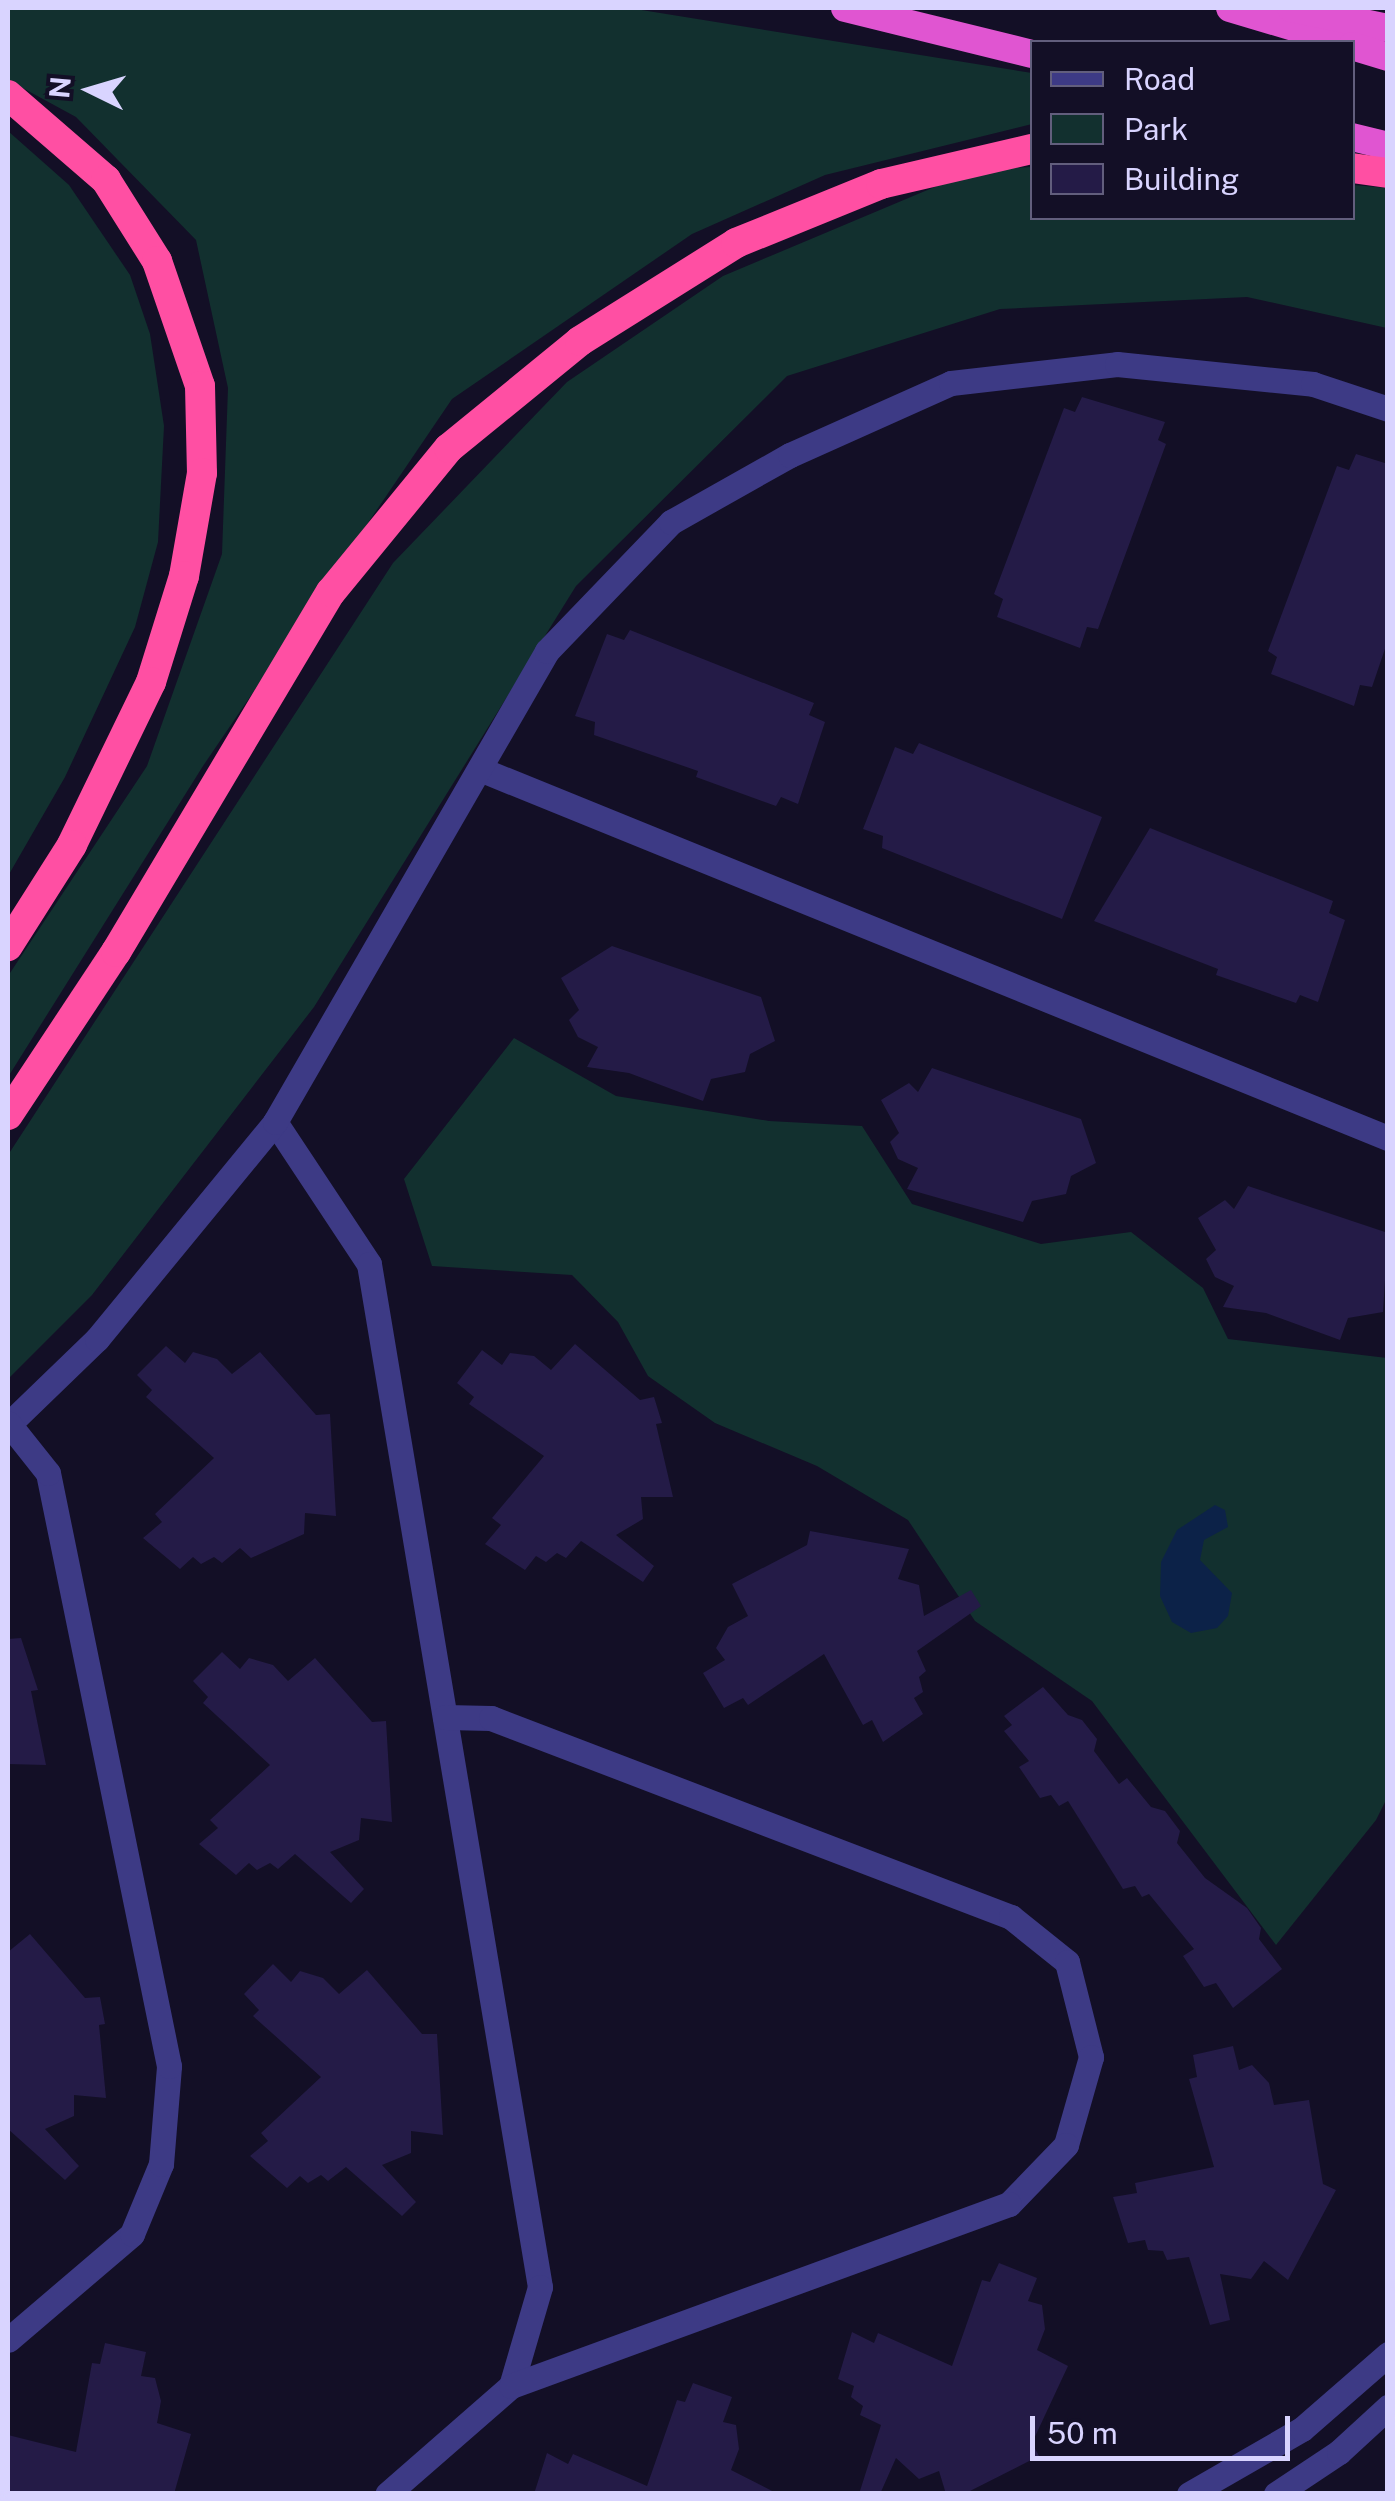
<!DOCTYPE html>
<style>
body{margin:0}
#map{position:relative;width:1395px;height:2501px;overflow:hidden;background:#130f26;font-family:"Public Sans",sans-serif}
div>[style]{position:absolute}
.green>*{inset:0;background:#12302f}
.water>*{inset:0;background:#0c2248}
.building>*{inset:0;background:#241b47}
.minor>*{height:25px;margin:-12.5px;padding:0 12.5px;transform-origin:12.5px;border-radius:12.5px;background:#3d3a85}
.trunk>*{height:28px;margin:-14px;padding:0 14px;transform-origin:14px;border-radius:14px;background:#e055d1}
.motorway>*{height:30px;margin:-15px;padding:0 15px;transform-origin:15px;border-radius:15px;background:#ff4fa3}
span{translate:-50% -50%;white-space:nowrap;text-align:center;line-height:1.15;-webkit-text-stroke:8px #130f26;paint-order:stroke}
.frame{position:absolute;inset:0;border:10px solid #d9d4ff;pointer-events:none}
.legend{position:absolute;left:1030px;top:40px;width:325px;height:180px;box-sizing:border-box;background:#130f26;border:2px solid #625e7d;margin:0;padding:12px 18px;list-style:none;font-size:30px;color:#d9d4ff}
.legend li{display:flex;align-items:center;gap:20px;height:50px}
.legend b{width:50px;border:2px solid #625e7d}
.north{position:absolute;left:40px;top:40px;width:100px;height:100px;-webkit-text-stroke:8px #130f26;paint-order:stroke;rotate:275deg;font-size:28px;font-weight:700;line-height:40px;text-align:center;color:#d9d4ff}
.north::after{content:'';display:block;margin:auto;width:35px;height:45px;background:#d9d4ff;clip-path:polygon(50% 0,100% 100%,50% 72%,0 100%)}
.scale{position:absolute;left:1030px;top:2416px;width:260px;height:45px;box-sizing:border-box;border:5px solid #d9d4ff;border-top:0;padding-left:12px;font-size:30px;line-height:35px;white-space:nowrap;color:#d9d4ff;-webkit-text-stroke:8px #130f26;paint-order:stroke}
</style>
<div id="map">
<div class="green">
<div style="clip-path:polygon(8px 8px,629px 8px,1032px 73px,1032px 124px,825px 175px,692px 234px,452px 399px,203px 766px,8px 1077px,8px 976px,147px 766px,222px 554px,228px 388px,196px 240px,76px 117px,8px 80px)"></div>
<div style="clip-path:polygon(8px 131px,69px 185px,130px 275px,150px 334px,164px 426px,158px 542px,135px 627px,65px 777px,8px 876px)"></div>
<div style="clip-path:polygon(1032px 167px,1032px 218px,1352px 218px,1353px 185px,1387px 188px,1387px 328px,1247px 297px,1000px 309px,787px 376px,576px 586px,314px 1007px,92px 1295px,8px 1379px,8px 1155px,393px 563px,567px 382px,723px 276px,975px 170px)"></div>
<div style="clip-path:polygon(514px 1038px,616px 1096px,769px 1121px,862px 1126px,912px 1204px,1041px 1244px,1131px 1232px,1203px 1288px,1228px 1339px,1387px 1358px,1388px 1796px,1376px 1820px,1276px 1945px,1092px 1701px,975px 1621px,908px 1520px,817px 1466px,715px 1423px,648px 1376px,618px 1322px,572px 1275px,432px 1266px,404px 1179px)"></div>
</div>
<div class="water">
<div style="clip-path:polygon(1215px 1505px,1225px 1510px,1228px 1527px,1204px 1540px,1200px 1560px,1232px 1593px,1228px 1616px,1217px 1628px,1191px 1633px,1172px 1622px,1160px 1596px,1161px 1562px,1177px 1530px)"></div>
</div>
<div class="building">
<div style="clip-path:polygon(1082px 397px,1165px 422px,1158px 440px,1166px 444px,1098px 629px,1087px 627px,1080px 648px,997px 617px,1003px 599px,994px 594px,1064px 408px,1075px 412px)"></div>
<div style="clip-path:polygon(1356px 454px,1388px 464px,1388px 640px,1372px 687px,1360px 685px,1354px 706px,1271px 674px,1277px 657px,1268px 651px,1337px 466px,1349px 470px)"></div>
<div style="clip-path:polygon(630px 630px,814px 703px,809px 715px,825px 722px,798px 804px,781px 797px,776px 806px,696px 777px,698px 771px,594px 735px,595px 722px,575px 716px,607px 634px,624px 640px)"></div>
<div style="clip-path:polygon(919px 743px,1102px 817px,1062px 919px,882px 848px,883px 836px,863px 829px,895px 747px,913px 754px)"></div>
<div style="clip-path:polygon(1150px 828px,1333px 901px,1329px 913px,1345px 920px,1318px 1002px,1300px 995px,1296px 1003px,1216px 975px,1218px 969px,1094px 921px)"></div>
<div style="clip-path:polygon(612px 946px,761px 997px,775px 1041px,750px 1054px,745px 1072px,711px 1079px,703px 1101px,629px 1073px,587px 1067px,598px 1047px,578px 1037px,569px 1020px,579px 1010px,561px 978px)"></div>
<div style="clip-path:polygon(932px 1068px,1081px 1119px,1096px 1163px,1071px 1176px,1066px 1194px,1032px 1201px,1023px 1222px,907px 1189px,918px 1168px,898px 1159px,890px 1142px,899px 1133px,881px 1100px,909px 1083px,918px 1092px)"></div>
<div style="clip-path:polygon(1248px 1186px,1388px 1233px,1383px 1312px,1348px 1318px,1340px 1340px,1266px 1313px,1223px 1307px,1234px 1286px,1215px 1277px,1206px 1259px,1216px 1250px,1198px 1218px,1225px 1200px,1234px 1209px)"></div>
<div style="clip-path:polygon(575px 1344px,640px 1400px,654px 1397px,662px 1423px,656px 1424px,673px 1497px,641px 1497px,643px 1519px,616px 1535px,654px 1566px,643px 1582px,581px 1541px,566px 1558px,557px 1553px,546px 1562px,536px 1556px,525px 1570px,485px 1544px,501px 1525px,492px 1518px,544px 1456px,469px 1404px,474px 1397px,457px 1383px,482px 1350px,502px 1365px,510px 1353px,534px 1356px,551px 1370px)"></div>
<div style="clip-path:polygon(166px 1346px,185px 1363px,193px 1352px,217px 1359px,232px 1374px,260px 1352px,316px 1415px,330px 1414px,336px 1516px,305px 1513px,304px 1534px,251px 1558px,240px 1548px,222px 1563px,214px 1557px,201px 1564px,193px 1557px,180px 1569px,143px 1538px,162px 1522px,155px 1514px,214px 1458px,146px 1397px,152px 1390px,137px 1375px)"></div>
<div style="clip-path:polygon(810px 1531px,909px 1549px,898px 1579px,919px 1585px,924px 1616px,971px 1590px,981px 1606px,917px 1651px,926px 1671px,919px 1677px,923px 1692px,914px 1698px,923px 1714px,883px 1742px,872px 1720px,863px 1725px,824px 1654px,748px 1705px,743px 1698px,724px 1708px,703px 1673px,725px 1660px,716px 1648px,728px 1627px,748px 1616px,732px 1584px,807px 1545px)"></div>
<div style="clip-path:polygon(21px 1638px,38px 1690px,31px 1691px,46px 1765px,8px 1764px,8px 1639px)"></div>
<div style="clip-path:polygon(222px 1652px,240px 1669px,249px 1658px,273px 1665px,288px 1681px,315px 1658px,372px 1722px,386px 1721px,392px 1822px,361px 1818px,359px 1840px,330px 1852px,364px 1889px,351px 1903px,295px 1854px,278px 1869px,270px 1863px,257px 1870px,249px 1863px,236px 1875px,199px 1844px,218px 1828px,210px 1820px,270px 1765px,203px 1703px,208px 1697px,193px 1681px)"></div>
<div style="clip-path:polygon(1043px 1687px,1068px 1715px,1082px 1720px,1097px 1739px,1094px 1751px,1119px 1784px,1127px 1778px,1151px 1807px,1165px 1811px,1180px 1831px,1177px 1843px,1205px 1878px,1247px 1908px,1261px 1928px,1259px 1939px,1282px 1969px,1233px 2008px,1216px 1983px,1204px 1987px,1183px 1956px,1194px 1949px,1149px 1894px,1142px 1897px,1135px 1886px,1123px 1889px,1068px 1801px,1059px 1806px,1051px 1795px,1040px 1798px,1019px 1767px,1029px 1761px,1004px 1731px,1012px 1725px,1004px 1716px)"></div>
<div style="clip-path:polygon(30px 1934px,85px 1998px,100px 1997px,105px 2024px,99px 2025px,106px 2098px,74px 2095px,74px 2116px,45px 2129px,79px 2166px,65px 2180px,8px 2129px,8px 1952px)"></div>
<div style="clip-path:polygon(273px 1964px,291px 1982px,300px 1971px,323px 1978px,339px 1994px,367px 1970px,422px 2034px,437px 2034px,443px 2135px,411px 2131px,411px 2153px,382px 2165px,416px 2202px,402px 2216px,346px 2167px,328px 2181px,321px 2175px,308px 2183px,300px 2176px,287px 2188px,250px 2156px,268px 2141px,261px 2133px,321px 2077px,253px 2016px,259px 2010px,244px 1994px)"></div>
<div style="clip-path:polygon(1233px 2046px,1239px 2070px,1252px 2065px,1269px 2083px,1274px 2105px,1309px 2100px,1323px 2184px,1336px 2190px,1288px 2280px,1264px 2261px,1251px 2279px,1220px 2274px,1230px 2320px,1210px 2325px,1189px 2257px,1167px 2260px,1163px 2251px,1148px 2250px,1145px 2240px,1128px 2243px,1113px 2197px,1137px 2193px,1135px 2183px,1214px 2167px,1189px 2079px,1197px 2077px,1193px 2055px)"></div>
<div style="clip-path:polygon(999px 2263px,1037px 2278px,1028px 2301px,1042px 2305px,1045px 2329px,1037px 2350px,1068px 2366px,1032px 2443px,1039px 2456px,964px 2494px,946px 2494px,939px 2471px,919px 2479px,896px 2458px,880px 2494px,859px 2494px,881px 2425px,860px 2415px,863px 2406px,851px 2397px,854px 2386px,838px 2379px,852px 2332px,874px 2343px,878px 2333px,952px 2366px,982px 2280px,990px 2282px)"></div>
<div style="clip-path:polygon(105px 2343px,146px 2352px,141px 2376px,155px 2378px,161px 2401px,157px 2423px,191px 2434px,174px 2494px,8px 2494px,8px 2435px,76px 2452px,92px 2363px,100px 2364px)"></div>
<div style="clip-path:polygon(693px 2383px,732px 2397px,723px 2422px,736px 2425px,739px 2449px,731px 2470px,778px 2494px,534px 2494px,547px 2453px,568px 2464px,573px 2454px,647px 2486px,677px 2400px,685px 2402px)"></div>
</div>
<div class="minor">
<div style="left:482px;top:770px;width:978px;rotate:22.11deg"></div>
<div style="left:275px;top:1122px;width:170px;rotate:56.5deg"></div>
<div style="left:369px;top:1264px;width:1037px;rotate:80.51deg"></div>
<div style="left:540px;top:2287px;width:103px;rotate:106.3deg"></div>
<div style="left:511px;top:2386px;width:164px;rotate:138.9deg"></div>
<div style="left:8px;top:1425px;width:124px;rotate:-44deg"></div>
<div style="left:97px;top:1339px;width:281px;rotate:-50.6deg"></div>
<div style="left:275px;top:1122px;width:544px;rotate:-59.99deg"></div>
<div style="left:547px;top:651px;width:179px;rotate:-46.1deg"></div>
<div style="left:671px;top:522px;width:137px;rotate:-29.4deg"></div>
<div style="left:790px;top:455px;width:176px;rotate:-24.1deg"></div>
<div style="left:951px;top:383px;width:167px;rotate:-6.5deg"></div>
<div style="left:1117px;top:364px;width:197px;rotate:5.8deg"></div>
<div style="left:1313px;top:384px;width:79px;rotate:18.4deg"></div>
<div style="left:445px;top:1717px;width:46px;rotate:1.2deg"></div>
<div style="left:491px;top:1718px;width:557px;rotate:20.94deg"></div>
<div style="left:1011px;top:1917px;width:72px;rotate:38.8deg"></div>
<div style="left:1067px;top:1962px;width:98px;rotate:75.8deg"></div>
<div style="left:1091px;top:2057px;width:91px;rotate:105.9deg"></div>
<div style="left:1066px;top:2145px;width:82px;rotate:134deg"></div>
<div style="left:1009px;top:2204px;width:530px;rotate:159.92deg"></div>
<div style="left:8px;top:2340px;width:163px;rotate:-40.5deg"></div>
<div style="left:132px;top:2234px;width:76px;rotate:-67.5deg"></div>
<div style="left:161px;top:2164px;width:98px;rotate:-85.3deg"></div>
<div style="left:169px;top:2066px;width:605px;rotate:-101.53deg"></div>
<div style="left:48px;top:1473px;width:63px;rotate:-128.5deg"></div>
<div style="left:1189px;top:2494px;width:130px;rotate:-29.9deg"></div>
<div style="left:1302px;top:2429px;width:114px;rotate:-41.1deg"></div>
<div style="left:1276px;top:2494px;width:76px;rotate:-33.7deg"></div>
<div style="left:1339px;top:2452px;width:67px;rotate:-42.6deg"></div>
</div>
<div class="trunk">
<div style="left:845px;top:8px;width:193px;rotate:13.8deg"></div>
<div style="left:1230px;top:8px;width:118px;rotate:16.7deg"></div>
<div style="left:1291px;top:8px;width:99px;rotate:11.7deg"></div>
<div style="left:1352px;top:46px;width:38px;rotate:17deg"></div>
<div style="left:1352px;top:137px;width:37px;rotate:14deg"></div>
</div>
<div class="motorway">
<div style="left:8px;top:95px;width:130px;rotate:40.9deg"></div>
<div style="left:106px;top:180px;width:96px;rotate:57.8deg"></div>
<div style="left:157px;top:261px;width:132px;rotate:71deg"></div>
<div style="left:200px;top:386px;width:87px;rotate:88.7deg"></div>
<div style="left:202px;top:473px;width:105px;rotate:99.9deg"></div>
<div style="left:184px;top:576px;width:111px;rotate:107.3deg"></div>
<div style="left:151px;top:682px;width:181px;rotate:115.9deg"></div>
<div style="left:72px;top:845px;width:120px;rotate:122.4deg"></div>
<div style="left:1352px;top:168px;width:36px;rotate:8deg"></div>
<div style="left:8px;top:1115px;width:196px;rotate:-56.5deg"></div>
<div style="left:116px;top:952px;width:419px;rotate:-59.2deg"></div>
<div style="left:331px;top:592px;width:186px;rotate:-50.7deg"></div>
<div style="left:449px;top:448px;width:169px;rotate:-39.2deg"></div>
<div style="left:580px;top:341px;width:184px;rotate:-32.1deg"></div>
<div style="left:736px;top:243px;width:157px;rotate:-22.1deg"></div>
<div style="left:881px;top:184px;width:155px;rotate:-13.1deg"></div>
</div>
<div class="frame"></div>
<ul class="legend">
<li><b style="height:12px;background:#3d3a85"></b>Road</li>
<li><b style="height:28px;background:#12302f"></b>Park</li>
<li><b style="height:28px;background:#241b47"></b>Building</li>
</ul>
<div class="north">N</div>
<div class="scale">50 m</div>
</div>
